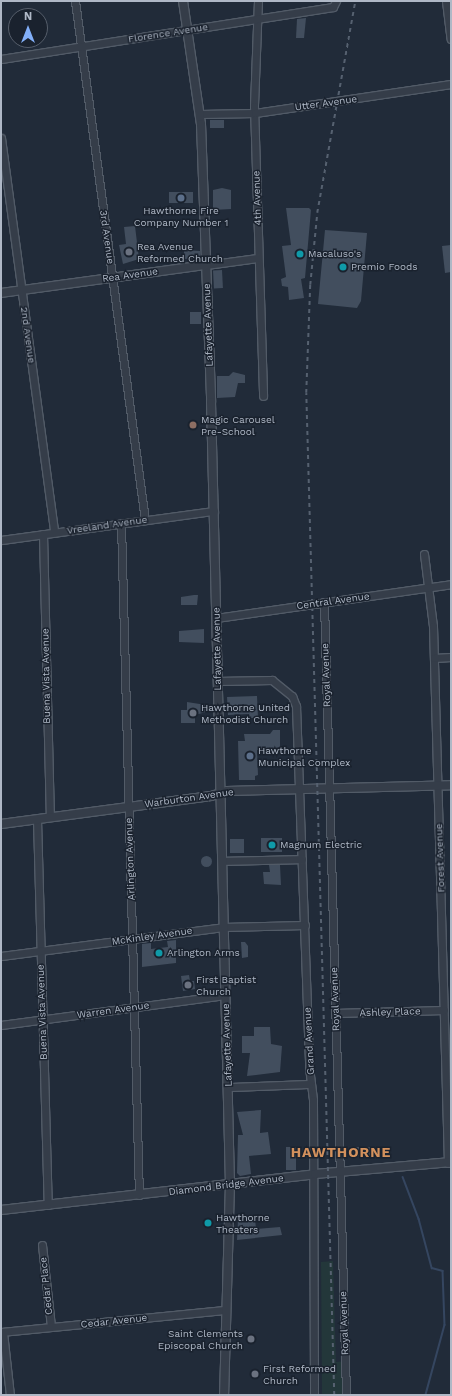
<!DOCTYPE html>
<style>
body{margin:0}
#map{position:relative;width:452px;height:1396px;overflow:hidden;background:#212b39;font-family:"Work Sans",sans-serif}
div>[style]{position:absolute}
.green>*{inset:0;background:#23373a}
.stream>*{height:1.5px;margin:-0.75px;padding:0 0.75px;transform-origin:0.75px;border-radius:0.75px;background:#354660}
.building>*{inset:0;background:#424e5e;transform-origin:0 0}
.round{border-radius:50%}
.roads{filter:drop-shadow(1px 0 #525b67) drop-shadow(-1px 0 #525b67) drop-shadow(0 1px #525b67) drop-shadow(0 -1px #525b67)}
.minor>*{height:7px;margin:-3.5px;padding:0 3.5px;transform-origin:3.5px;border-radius:3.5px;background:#353d49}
.tertiary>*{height:8px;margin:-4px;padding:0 4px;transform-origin:4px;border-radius:4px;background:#353d49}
.rail>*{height:1.5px;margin-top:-0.75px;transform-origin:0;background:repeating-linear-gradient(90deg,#566170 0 4px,transparent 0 8px)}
.dots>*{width:11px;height:11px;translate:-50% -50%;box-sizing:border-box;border:2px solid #1a222e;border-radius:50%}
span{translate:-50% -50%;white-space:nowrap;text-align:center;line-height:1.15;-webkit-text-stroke:3px #1a222e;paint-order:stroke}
.street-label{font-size:10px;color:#afb8c6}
.poi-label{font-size:10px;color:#afb8c6}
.left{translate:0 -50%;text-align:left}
.right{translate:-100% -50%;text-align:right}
.district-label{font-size:14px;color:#d3915d;font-weight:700;letter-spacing:1px}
.frame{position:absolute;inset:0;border:2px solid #afb8c6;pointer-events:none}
.north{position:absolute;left:8px;top:8px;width:40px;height:40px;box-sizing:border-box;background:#1a222e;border:1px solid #565e6b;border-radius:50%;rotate:0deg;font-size:11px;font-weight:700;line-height:16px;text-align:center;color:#afb8c6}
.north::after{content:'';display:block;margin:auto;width:14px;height:18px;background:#82aff8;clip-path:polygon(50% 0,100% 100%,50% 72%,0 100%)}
</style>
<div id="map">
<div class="green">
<div style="clip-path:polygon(333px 1261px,336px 1362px,346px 1361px,349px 1395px,322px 1395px,321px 1262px)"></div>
</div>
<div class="stream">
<div style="left:403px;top:1177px;width:45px;rotate:69.1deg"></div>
<div style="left:419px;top:1219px;width:51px;rotate:75.1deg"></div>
<div style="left:432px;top:1268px;width:11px;rotate:15deg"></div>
<div style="left:443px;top:1271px;width:54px;rotate:87.9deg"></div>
<div style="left:445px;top:1325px;width:73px;rotate:105.2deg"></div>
</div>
<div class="building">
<div style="clip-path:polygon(306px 18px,304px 38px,296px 38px,297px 19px)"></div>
<div style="left:224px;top:120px;width:8px;height:14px;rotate:90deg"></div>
<div style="clip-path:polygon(222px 188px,231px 190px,231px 209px,213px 210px,213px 190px)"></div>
<div style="left:193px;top:192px;width:11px;height:24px;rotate:90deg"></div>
<div style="clip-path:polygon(286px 208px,309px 208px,311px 210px,305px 278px,301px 279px,304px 298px,289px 300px,288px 287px,282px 286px,281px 279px,286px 277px,282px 246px,291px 245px)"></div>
<div style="clip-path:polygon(135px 226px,139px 259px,123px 264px,119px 245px,126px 244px,124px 227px)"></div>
<div style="clip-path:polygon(325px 230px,367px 233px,361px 301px,357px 308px,318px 304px)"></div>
<div style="clip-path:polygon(451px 245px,451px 272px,445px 273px,442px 246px)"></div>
<div style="clip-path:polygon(184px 250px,200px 251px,200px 258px,184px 259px)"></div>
<div style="left:222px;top:270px;width:18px;height:9px;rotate:87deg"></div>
<div style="left:190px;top:312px;width:11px;height:12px"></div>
<div style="clip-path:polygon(233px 372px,245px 375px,245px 383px,238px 383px,235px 397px,217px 398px,217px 376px,229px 376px)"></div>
<div style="clip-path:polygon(194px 595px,198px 595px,197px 605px,181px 605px,181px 597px)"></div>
<div style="clip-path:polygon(204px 629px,204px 643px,179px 642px,179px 631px)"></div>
<div style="clip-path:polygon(257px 696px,258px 718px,249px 718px,249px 714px,228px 715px,227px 697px)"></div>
<div style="clip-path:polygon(187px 702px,206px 705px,206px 712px,195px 715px,195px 723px,181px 723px,181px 710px,187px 710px)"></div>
<div style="clip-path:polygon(273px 730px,280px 730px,280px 749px,257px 750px,258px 775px,255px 776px,255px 780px,239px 780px,238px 741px,245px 741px,244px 734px,270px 734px)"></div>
<div style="left:261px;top:838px;width:21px;height:14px"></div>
<div style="left:230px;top:839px;width:14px;height:14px"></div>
<div class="round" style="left:200.5px;top:855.5px;width:11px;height:11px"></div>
<div style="clip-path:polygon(269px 865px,280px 865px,281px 885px,264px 884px,263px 872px,270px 872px)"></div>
<div style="clip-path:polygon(176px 940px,176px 963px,142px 967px,142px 944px,151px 943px,151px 949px,168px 947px,167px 941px)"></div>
<div style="clip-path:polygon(241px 942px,245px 942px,248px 946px,248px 957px,242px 958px)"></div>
<div style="clip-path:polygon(189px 975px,190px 981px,194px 981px,195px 989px,183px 991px,181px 976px)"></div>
<div style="clip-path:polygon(254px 1027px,270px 1027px,271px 1044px,282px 1046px,280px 1072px,247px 1076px,250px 1053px,242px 1053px,242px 1036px,254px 1036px)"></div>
<div style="clip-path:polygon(261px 1110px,260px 1133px,268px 1132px,271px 1154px,249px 1156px,251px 1174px,240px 1176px,237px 1173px,238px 1135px,243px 1135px,237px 1112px)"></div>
<div style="left:286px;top:1147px;width:10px;height:23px"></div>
<div style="left:372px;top:1147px;width:9px;height:18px;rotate:90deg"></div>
<div style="clip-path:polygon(255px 1218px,256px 1229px,280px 1227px,282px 1235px,237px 1240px,238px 1220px)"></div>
</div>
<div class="roads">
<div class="minor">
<div style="left:75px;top:1px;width:524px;rotate:82.32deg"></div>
<div style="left:258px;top:1px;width:105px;rotate:92.2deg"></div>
<div style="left:254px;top:106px;width:290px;rotate:88.2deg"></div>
<div style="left:446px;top:1px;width:38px;rotate:83deg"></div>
<div style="left:1px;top:59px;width:336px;rotate:-8.9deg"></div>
<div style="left:333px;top:7px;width:7px;rotate:-63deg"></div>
<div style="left:200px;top:114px;width:55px;rotate:-1deg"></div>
<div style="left:255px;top:113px;width:198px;rotate:-8.4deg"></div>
<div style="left:1px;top:138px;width:398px;rotate:82.3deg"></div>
<div style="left:206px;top:265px;width:52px;rotate:-7.7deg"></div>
<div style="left:121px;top:523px;width:672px;rotate:88.47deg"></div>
<div style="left:43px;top:534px;width:283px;rotate:88.6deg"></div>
<div style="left:1px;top:540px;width:215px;rotate:-7.8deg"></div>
<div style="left:424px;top:554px;width:73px;rotate:82.9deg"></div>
<div style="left:433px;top:626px;width:537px;rotate:88.4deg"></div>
<div style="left:324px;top:602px;width:793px;rotate:88.41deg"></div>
<div style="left:216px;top:618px;width:237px;rotate:-8.2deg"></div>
<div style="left:434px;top:658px;width:17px;rotate:-3deg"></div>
<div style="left:217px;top:681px;width:55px;rotate:-1deg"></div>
<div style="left:272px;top:680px;width:26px;rotate:39deg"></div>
<div style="left:292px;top:696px;width:11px;rotate:68deg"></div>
<div style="left:296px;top:706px;width:361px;rotate:87.9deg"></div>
<div style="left:309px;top:1067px;width:33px;rotate:83deg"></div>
<div style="left:313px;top:1100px;width:295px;rotate:89.8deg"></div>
<div style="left:37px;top:819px;width:386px;rotate:88.4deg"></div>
<div style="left:222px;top:861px;width:80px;rotate:-1.4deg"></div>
<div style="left:1px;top:956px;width:224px;rotate:-7.4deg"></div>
<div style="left:223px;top:927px;width:82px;rotate:-1.4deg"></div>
<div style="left:335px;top:1013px;width:109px;rotate:-1.6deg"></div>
<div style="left:1px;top:1025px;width:226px;rotate:-7.6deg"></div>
<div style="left:228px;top:1087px;width:83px;rotate:-2.1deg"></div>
<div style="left:42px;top:1245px;width:82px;rotate:83.7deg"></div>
<div style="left:1px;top:1332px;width:226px;rotate:-5.6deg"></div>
<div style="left:3px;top:1332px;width:63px;rotate:83.7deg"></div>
</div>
<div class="tertiary">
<div style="left:183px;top:1px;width:124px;rotate:81.7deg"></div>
<div style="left:201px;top:124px;width:278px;rotate:87.9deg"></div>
<div style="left:211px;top:402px;width:781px;rotate:88.61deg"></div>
<div style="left:230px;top:1183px;width:212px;rotate:91.6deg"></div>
<div style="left:1px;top:293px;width:207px;rotate:-7.8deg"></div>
<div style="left:1px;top:824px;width:212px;rotate:-7.6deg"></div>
<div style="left:211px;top:796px;width:17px;rotate:-17deg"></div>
<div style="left:227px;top:791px;width:224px;rotate:-1.5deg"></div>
<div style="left:1px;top:1210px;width:316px;rotate:-6.5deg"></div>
<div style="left:315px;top:1174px;width:137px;rotate:-5deg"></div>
</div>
</div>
<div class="rail">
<div style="left:334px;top:1395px;width:1002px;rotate:-91.6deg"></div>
<div style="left:306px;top:393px;width:108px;rotate:-87.9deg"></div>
<div style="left:310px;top:285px;width:72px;rotate:-84.4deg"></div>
<div style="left:317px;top:213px;width:215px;rotate:-79.8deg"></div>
</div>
<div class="dots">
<div style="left:181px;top:198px;background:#5c6f8a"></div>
<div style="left:129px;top:252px;background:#6b7280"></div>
<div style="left:300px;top:254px;background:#0f9aa8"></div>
<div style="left:343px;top:267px;background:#0f9aa8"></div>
<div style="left:193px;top:425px;background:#8d6e63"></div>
<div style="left:193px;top:713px;background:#6b7280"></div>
<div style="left:250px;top:756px;background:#5c6f8a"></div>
<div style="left:272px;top:845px;background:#0f9aa8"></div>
<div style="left:159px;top:953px;background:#0f9aa8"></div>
<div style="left:188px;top:985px;background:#6b7280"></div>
<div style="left:208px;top:1223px;background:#0f9aa8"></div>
<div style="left:251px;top:1339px;background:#6b7280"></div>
<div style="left:255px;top:1374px;background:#6b7280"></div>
</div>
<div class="street-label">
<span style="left:168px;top:33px;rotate:-9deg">Florence Avenue</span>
<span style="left:326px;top:103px;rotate:-8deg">Utter Avenue</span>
<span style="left:257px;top:198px;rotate:-92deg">4th Avenue</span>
<span style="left:107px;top:237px;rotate:82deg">3rd Avenue</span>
<span style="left:130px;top:275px;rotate:-8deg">Rea Avenue</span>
<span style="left:208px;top:325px;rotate:-92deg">Lafayette Avenue</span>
<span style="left:28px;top:335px;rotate:82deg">2nd Avenue</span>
<span style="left:107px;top:525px;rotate:-8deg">Vreeland Avenue</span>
<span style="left:333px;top:601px;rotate:-8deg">Central Avenue</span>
<span style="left:217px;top:649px;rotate:-91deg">Lafayette Avenue</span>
<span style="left:326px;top:675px;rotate:-92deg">Royal Avenue</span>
<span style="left:46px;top:676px;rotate:-91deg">Buena Vista Avenue</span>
<span style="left:189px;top:798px;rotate:-8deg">Warburton Avenue</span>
<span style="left:440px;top:858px;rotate:-92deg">Forest Avenue</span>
<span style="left:130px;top:859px;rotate:-92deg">Arlington Avenue</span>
<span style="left:152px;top:936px;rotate:-8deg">McKinley Avenue</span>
<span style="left:335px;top:999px;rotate:-92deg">Royal Avenue</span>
<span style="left:113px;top:1010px;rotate:-8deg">Warren Avenue</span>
<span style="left:42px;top:1012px;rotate:-92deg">Buena Vista Avenue</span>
<span style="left:390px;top:1012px;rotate:-2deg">Ashley Place</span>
<span style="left:309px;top:1041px;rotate:-93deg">Grand Avenue</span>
<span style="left:227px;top:1045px;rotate:-92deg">Lafayette Avenue</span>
<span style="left:226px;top:1185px;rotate:-7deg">Diamond Bridge Avenue</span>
<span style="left:46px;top:1286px;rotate:-96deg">Cedar Place</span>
<span style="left:114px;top:1321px;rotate:-6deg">Cedar Avenue</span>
<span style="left:344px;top:1323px;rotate:-92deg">Royal Avenue</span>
</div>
<div class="poi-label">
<span style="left:181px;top:216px">Hawthorne Fire<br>Company Number 1</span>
<span class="left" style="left:137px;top:252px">Rea Avenue<br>Reformed Church</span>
<span class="left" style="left:308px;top:254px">Macaluso's</span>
<span class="left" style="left:351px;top:267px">Premio Foods</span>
<span class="left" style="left:201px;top:425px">Magic Carousel<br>Pre-School</span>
<span class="left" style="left:201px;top:713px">Hawthorne United<br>Methodist Church</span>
<span class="left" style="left:258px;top:756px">Hawthorne<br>Municipal Complex</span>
<span class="left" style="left:280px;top:845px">Magnum Electric</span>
<span class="left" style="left:167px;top:953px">Arlington Arms</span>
<span class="left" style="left:196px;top:985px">First Baptist<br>Church</span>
<span class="left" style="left:216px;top:1223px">Hawthorne<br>Theaters</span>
<span class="right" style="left:243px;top:1339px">Saint Clements<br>Episcopal Church</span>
<span class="left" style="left:263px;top:1374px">First Reformed<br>Church</span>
</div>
<div class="district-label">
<span style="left:341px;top:1152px">HAWTHORNE</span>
</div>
<div class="frame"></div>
<div class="north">N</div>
</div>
